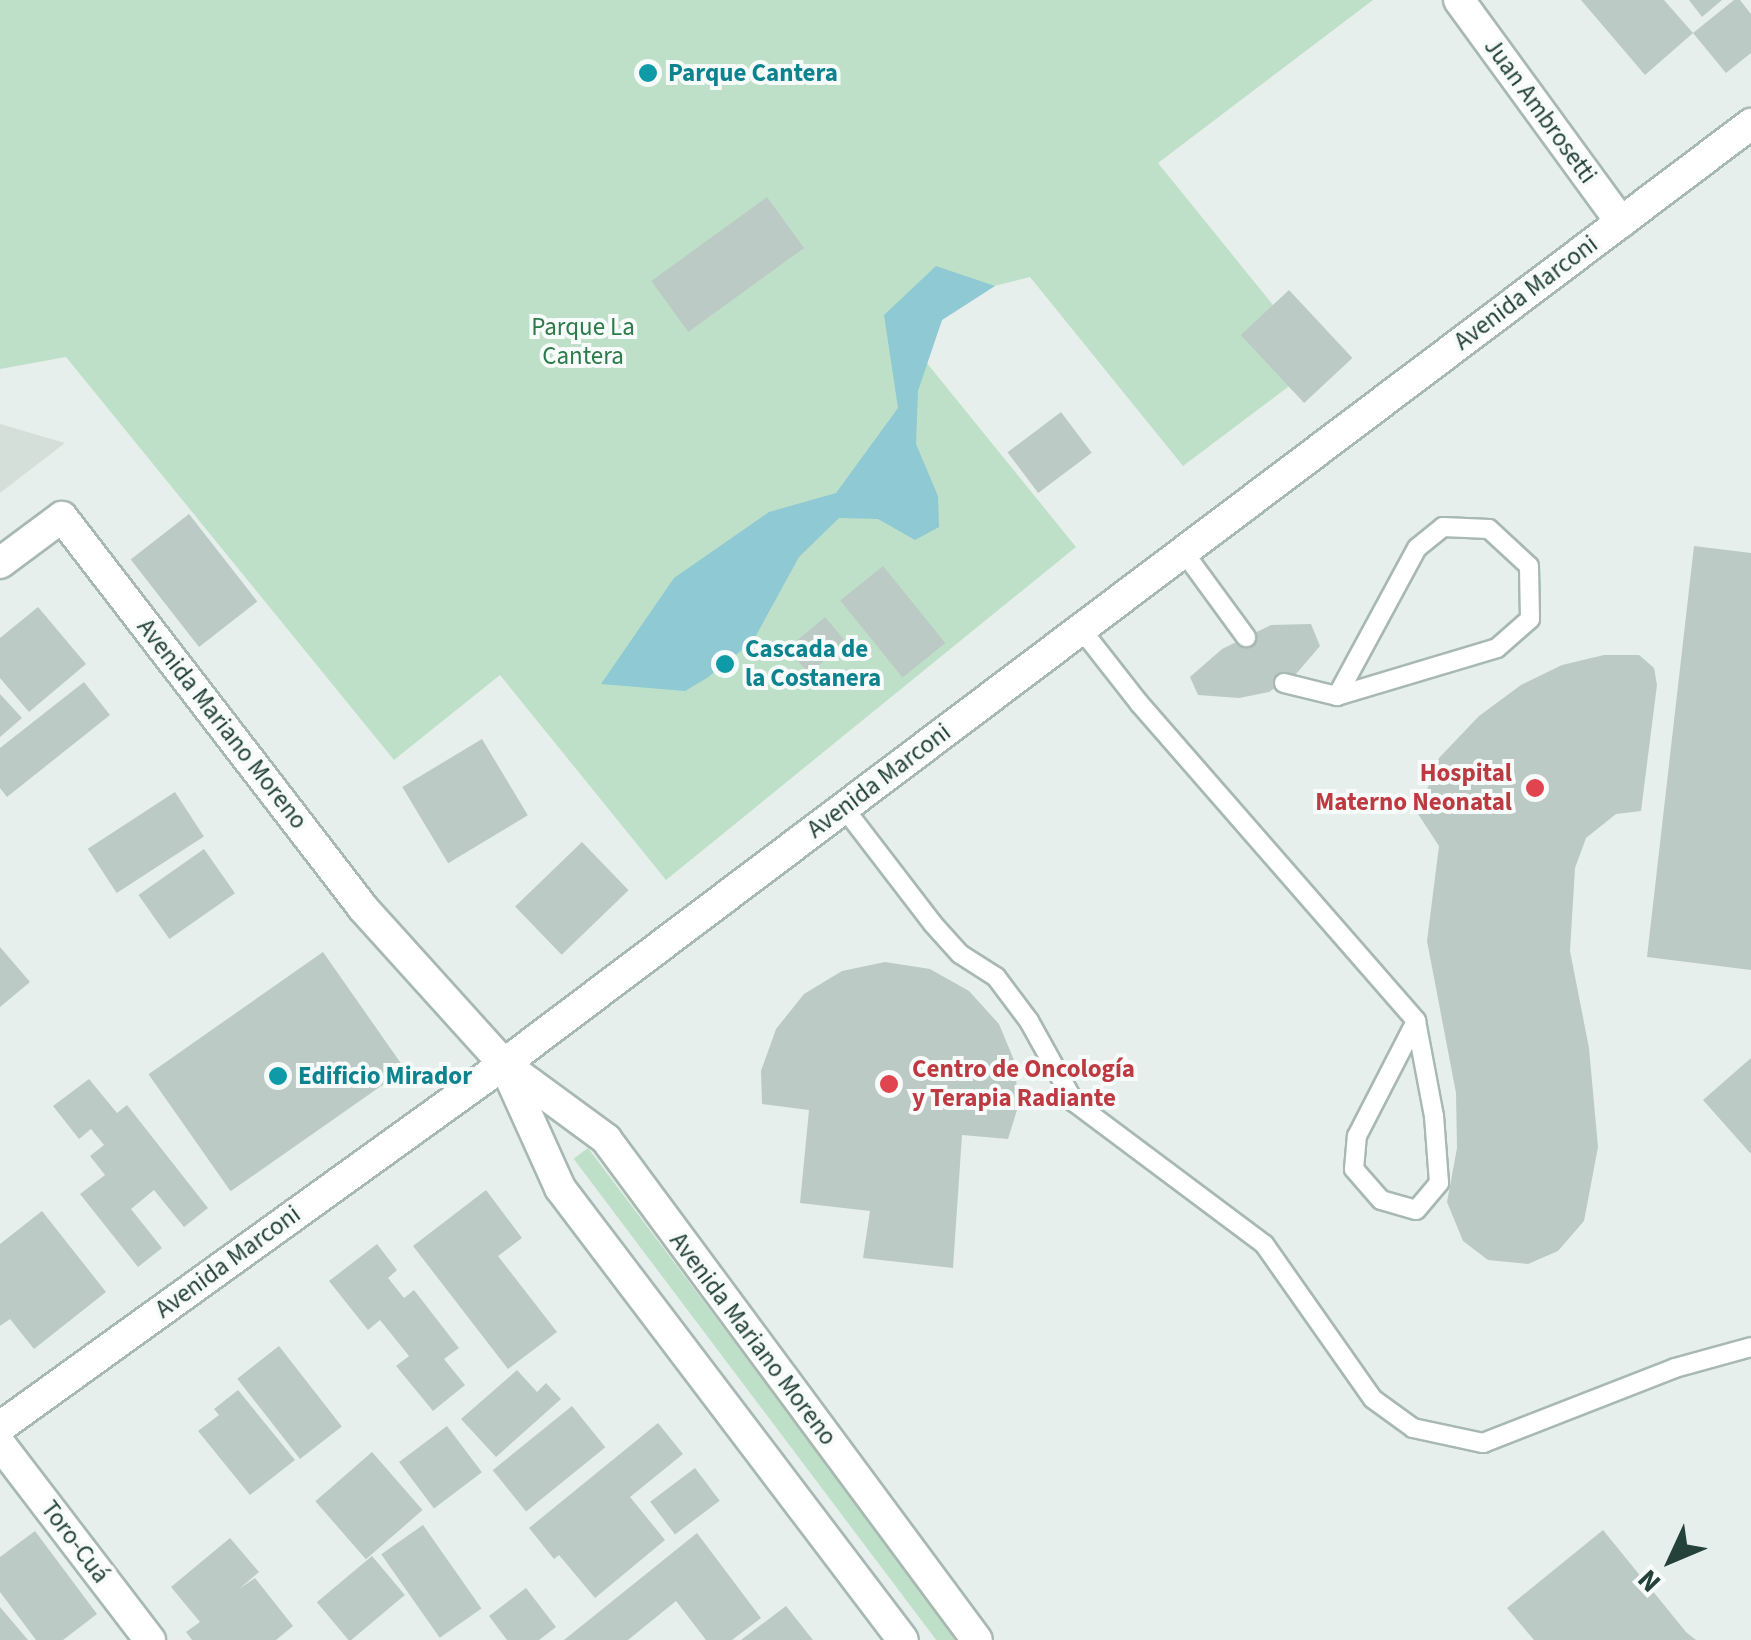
<!DOCTYPE html>
<meta charset="utf-8">
<style>
body{margin:0}
#map{position:relative;width:1751px;height:1640px;overflow:hidden;background:#e6efeb;font-family:"Source Sans 3",sans-serif}
div>[style]{position:absolute}
.built>*{inset:0;background:#d4dfda}
.green>*{inset:0;background:#bfe0c8;transform-origin:0 0}
.water>*{inset:0;background:#8ec9d4}
.building>*{inset:0;background:#bbcac4;transform-origin:0 0}
.roads{filter:drop-shadow(2px 0 #a8b8b2) drop-shadow(-2px 0 #a8b8b2) drop-shadow(0 2px #a8b8b2) drop-shadow(0 -2px #a8b8b2)}
.lane>*{height:18px;margin:-9px;padding:0 9px;transform-origin:9px;border-radius:9px;background:#fff}
.street>*{height:30px;margin:-15px;padding:0 15px;transform-origin:15px;border-radius:15px;background:#fff}
.secondary>*{height:30px;margin:-15px;padding:0 15px;transform-origin:15px;border-radius:15px;background:#fff}
.dots>*{width:28px;height:28px;translate:-50% -50%;box-sizing:border-box;border:5px solid #f7fbf9;border-radius:50%}
span{translate:-50% -50%;white-space:nowrap;text-align:center;line-height:1.15;-webkit-text-stroke:8px #f7fbf9;paint-order:stroke}
.culture-label{font-size:25px;color:#0d838f;font-weight:700}
.left{translate:0 -50%;text-align:left}
.street-label{font-size:25px;color:#24423a}
.park-label{font-size:25px;color:#2d7a4b}
.health-label{font-size:25px;color:#be3a42;font-weight:700}
.right{translate:-100% -50%;text-align:right}
.north{position:absolute;left:1621px;top:1510px;width:100px;height:100px;-webkit-text-stroke:8px #f7fbf9;paint-order:stroke;rotate:226deg;font-size:28px;font-weight:700;line-height:40px;text-align:center;color:#24423a}
.north::after{content:'';display:block;margin:auto;width:35px;height:45px;background:#24423a;clip-path:polygon(50% 0,100% 100%,50% 72%,0 100%)}
</style>
<div id="map">
<div class="built">
<div style="clip-path:polygon(0 424px,65px 443px,0 493px)"></div>
</div>
<div class="green">
<div style="clip-path:polygon(0 0,1373px 0,1158px 163px,1320px 363px,1183px 466px,1030px 277px,994px 286px,942px 320px,926px 362px,1076px 547px,666px 880px,500px 675px,394px 760px,66px 357px,0 369px)"></div>
<div style="left:588px;top:1148px;width:615px;height:18px;rotate:53deg"></div>
</div>
<div class="water">
<div style="clip-path:polygon(936px 266px,995px 286px,942px 320px,918px 391px,916px 444px,938px 496px,939px 527px,915px 540px,878px 519px,839px 518px,799px 557px,753px 641px,707px 678px,685px 691px,601px 684px,674px 578px,769px 512px,836px 493px,898px 408px,884px 315px)"></div>
</div>
<div class="building">
<div style="clip-path:polygon(1581px 0,1664px 0,1693px 33px,1645px 75px)"></div>
<div style="clip-path:polygon(1689px 0,1722px 0,1702px 17px)"></div>
<div style="clip-path:polygon(1734px 0,1740px 0,1751px 14px,1751px 53px,1726px 73px,1693px 33px)"></div>
<div style="left:767px;top:197px;width:63px;height:143px;rotate:54deg"></div>
<div style="left:1289px;top:290px;width:93px;height:66px;rotate:47deg"></div>
<div style="left:1061px;top:412px;width:51px;height:67px;rotate:53deg"></div>
<div style="left:189px;top:514px;width:111px;height:74px;rotate:52deg"></div>
<div style="clip-path:polygon(1694px 546px,1751px 553px,1751px 970px,1647px 957px)"></div>
<div style="left:883px;top:566px;width:99px;height:55px;rotate:51deg"></div>
<div style="clip-path:polygon(38px 607px,86px 664px,29px 712px,0 678px,0 638px)"></div>
<div style="left:825px;top:617px;width:33px;height:49px;rotate:50deg"></div>
<div style="clip-path:polygon(1311px 624px,1320px 646px,1296px 674px,1269px 692px,1239px 698px,1198px 695px,1190px 677px,1222px 649px,1271px 625px)"></div>
<div style="clip-path:polygon(1604px 655px,1639px 655px,1654px 668px,1657px 685px,1641px 811px,1616px 814px,1586px 838px,1575px 868px,1570px 951px,1589px 1048px,1598px 1147px,1584px 1221px,1558px 1251px,1528px 1264px,1488px 1260px,1463px 1241px,1447px 1202px,1457px 1148px,1456px 1093px,1427px 941px,1439px 846px,1418px 814px,1439px 758px,1479px 716px,1521px 685px,1562px 665px)"></div>
<div style="clip-path:polygon(84px 682px,110px 715px,7px 797px,0 788px,0 748px)"></div>
<div style="clip-path:polygon(0 694px,22px 718px,0 737px)"></div>
<div style="left:482px;top:739px;width:89px;height:93px;rotate:59deg"></div>
<div style="left:175px;top:792px;width:53px;height:104px;rotate:57deg"></div>
<div style="left:582px;top:842px;width:67px;height:93px;rotate:46deg"></div>
<div style="left:204px;top:849px;width:54px;height:80px;rotate:55deg"></div>
<div style="clip-path:polygon(0 947px,30px 982px,0 1007px)"></div>
<div style="left:323px;top:952px;width:143px;height:213px;rotate:55deg"></div>
<div style="clip-path:polygon(885px 962px,930px 969px,969px 991px,999px 1024px,1016px 1065px,1017px 1110px,1008px 1139px,962px 1135px,953px 1268px,863px 1258px,870px 1211px,800px 1203px,809px 1110px,762px 1104px,761px 1071px,776px 1029px,804px 994px,842px 971px)"></div>
<div style="clip-path:polygon(1751px 1058px,1751px 1154px,1703px 1100px)"></div>
<div style="clip-path:polygon(89px 1079px,117px 1113px,127px 1105px,208px 1208px,184px 1227px,154px 1190px,131px 1209px,162px 1248px,138px 1267px,80px 1194px,105px 1175px,90px 1156px,104px 1145px,91px 1129px,79px 1139px,53px 1106px)"></div>
<div style="clip-path:polygon(486px 1190px,522px 1238px,498px 1256px,557px 1332px,508px 1369px,413px 1246px)"></div>
<div style="clip-path:polygon(42px 1211px,106px 1292px,34px 1349px,10px 1319px,0 1326px,0 1244px)"></div>
<div style="clip-path:polygon(377px 1244px,397px 1270px,388px 1278px,404px 1298px,414px 1290px,459px 1348px,444px 1359px,465px 1385px,433px 1411px,396px 1366px,409px 1356px,380px 1320px,368px 1330px,329px 1281px)"></div>
<div style="left:279px;top:1346px;width:102px;height:53px;rotate:52deg"></div>
<div style="clip-path:polygon(517px 1370px,537px 1392px,546px 1383px,561px 1399px,496px 1457px,461px 1419px)"></div>
<div style="clip-path:polygon(238px 1390px,295px 1460px,250px 1495px,198px 1431px,219px 1415px,214px 1409px)"></div>
<div style="left:572px;top:1406px;width:53px;height:102px;rotate:51deg"></div>
<div style="clip-path:polygon(658px 1423px,683px 1454px,630px 1497px,665px 1540px,595px 1598px,559px 1555px,554px 1559px,529px 1528px)"></div>
<div style="left:447px;top:1426px;width:58px;height:60px;rotate:53deg"></div>
<div style="left:372px;top:1452px;width:77px;height:75px;rotate:49deg"></div>
<div style="left:695px;top:1468px;width:41px;height:56px;rotate:53deg"></div>
<div style="left:423px;top:1525px;width:102px;height:51px;rotate:55deg"></div>
<div style="clip-path:polygon(1603px 1530px,1686px 1632px,1696px 1640px,1534px 1640px,1507px 1608px)"></div>
<div style="clip-path:polygon(35px 1531px,97px 1614px,63px 1640px,36px 1640px,0 1592px,0 1557px)"></div>
<div style="clip-path:polygon(697px 1533px,761px 1618px,732px 1640px,706px 1640px,676px 1601px,628px 1640px,564px 1640px)"></div>
<div style="clip-path:polygon(230px 1538px,259px 1572px,239px 1589px,255px 1578px,293px 1626px,276px 1640px,192px 1640px,186px 1632px,200px 1622px,171px 1587px)"></div>
<div style="left:372px;top:1556px;width:51px;height:72px;rotate:50deg"></div>
<div style="clip-path:polygon(526px 1588px,556px 1627px,539px 1640px,507px 1640px,489px 1616px)"></div>
<div style="clip-path:polygon(786px 1606px,813px 1640px,741px 1640px)"></div>
<div style="clip-path:polygon(0 1607px,28px 1640px,0 1640px)"></div>
</div>
<div class="roads">
<div class="lane">
<div style="left:1183px;top:551px;width:107px;rotate:53.8deg"></div>
<div style="left:1081px;top:629px;width:94px;rotate:51.9deg"></div>
<div style="left:1139px;top:703px;width:422px;rotate:48.9deg"></div>
<div style="left:1416px;top:1021px;width:97px;rotate:79.3deg"></div>
<div style="left:1434px;top:1116px;width:67px;rotate:85.7deg"></div>
<div style="left:1439px;top:1183px;width:35px;rotate:130deg"></div>
<div style="left:1416px;top:1210px;width:36px;rotate:-164deg"></div>
<div style="left:1381px;top:1200px;width:41px;rotate:-131.1deg"></div>
<div style="left:1354px;top:1169px;width:33px;rotate:-85deg"></div>
<div style="left:1357px;top:1136px;width:129px;rotate:-62.8deg"></div>
<div style="left:1284px;top:683px;width:55px;rotate:13.8deg"></div>
<div style="left:1337px;top:696px;width:167px;rotate:-16.7deg"></div>
<div style="left:1497px;top:648px;width:44px;rotate:-41.3deg"></div>
<div style="left:1530px;top:619px;width:53px;rotate:-91.1deg"></div>
<div style="left:1529px;top:566px;width:54px;rotate:-137.2deg"></div>
<div style="left:1489px;top:529px;width:46px;rotate:-177.5deg"></div>
<div style="left:1443px;top:527px;width:33px;rotate:141deg"></div>
<div style="left:1417px;top:548px;width:168px;rotate:118.4deg"></div>
<div style="left:844px;top:808px;width:146px;rotate:52.5deg"></div>
<div style="left:933px;top:924px;width:40px;rotate:48deg"></div>
<div style="left:960px;top:954px;width:43px;rotate:32.6deg"></div>
<div style="left:996px;top:977px;width:55px;rotate:53.1deg"></div>
<div style="left:1029px;top:1021px;width:93px;rotate:60.9deg"></div>
<div style="left:1074px;top:1102px;width:237px;rotate:36.8deg"></div>
<div style="left:1264px;top:1244px;width:189px;rotate:54.9deg"></div>
<div style="left:1373px;top:1399px;width:49px;rotate:35.9deg"></div>
<div style="left:1413px;top:1428px;width:72px;rotate:12.1deg"></div>
<div style="left:1483px;top:1443px;width:206px;rotate:-21.3deg"></div>
<div style="left:1675px;top:1368px;width:79px;rotate:-15.4deg"></div>
</div>
<div class="street">
<div style="left:1459px;top:0;width:275px;rotate:53.9deg"></div>
<div style="left:0;top:563px;width:77px;rotate:-36.6deg"></div>
<div style="left:0;top:1444px;width:247px;rotate:52.6deg"></div>
</div>
<div class="secondary">
<div style="left:62px;top:517px;width:493px;rotate:52.4deg"></div>
<div style="left:363px;top:908px;width:210px;rotate:47.9deg"></div>
<div style="left:504px;top:1064px;width:127px;rotate:36.3deg"></div>
<div style="left:606px;top:1139px;width:623px;rotate:53.48deg"></div>
<div style="left:505px;top:1066px;width:134px;rotate:65.7deg"></div>
<div style="left:560px;top:1188px;width:567px;rotate:52.81deg"></div>
<div style="left:0;top:1427px;width:621px;rotate:-35.76deg"></div>
<div style="left:504px;top:1064px;width:1562px;rotate:-37.01deg"></div>
</div>
</div>
<div class="dots">
<div style="left:648px;top:73px;background:#0f9aa8"></div>
<div style="left:725px;top:664px;background:#0f9aa8"></div>
<div style="left:1535px;top:788px;background:#e0444e"></div>
<div style="left:278px;top:1076px;background:#0f9aa8"></div>
<div style="left:889px;top:1084px;background:#e0444e"></div>
</div>
<div class="culture-label">
<span class="left" style="left:668px;top:73px">Parque Cantera</span>
<span class="left" style="left:745px;top:664px">Cascada de<br>la Costanera</span>
<span class="left" style="left:298px;top:1076px">Edificio Mirador</span>
</div>
<div class="street-label">
<span style="left:1540px;top:111px;rotate:54deg">Juan Ambrosetti</span>
<span style="left:1526px;top:293px;rotate:-37deg">Avenida Marconi</span>
<span style="left:222px;top:724px;rotate:52deg">Avenida Mariano Moreno</span>
<span style="left:879px;top:781px;rotate:-37deg">Avenida Marconi</span>
<span style="left:228px;top:1262px;rotate:-36deg">Avenida Marconi</span>
<span style="left:753px;top:1339px;rotate:53deg">Avenida Mariano Moreno</span>
<span style="left:75px;top:1542px;rotate:53deg">Toro-Cuá</span>
</div>
<div class="park-label">
<span style="left:583px;top:342px">Parque La<br>Cantera</span>
</div>
<div class="health-label">
<span class="right" style="left:1512px;top:788px">Hospital<br>Materno Neonatal</span>
<span class="left" style="left:912px;top:1084px">Centro de Oncología<br>y Terapia Radiante</span>
</div>
<div class="north">N</div>
</div>
